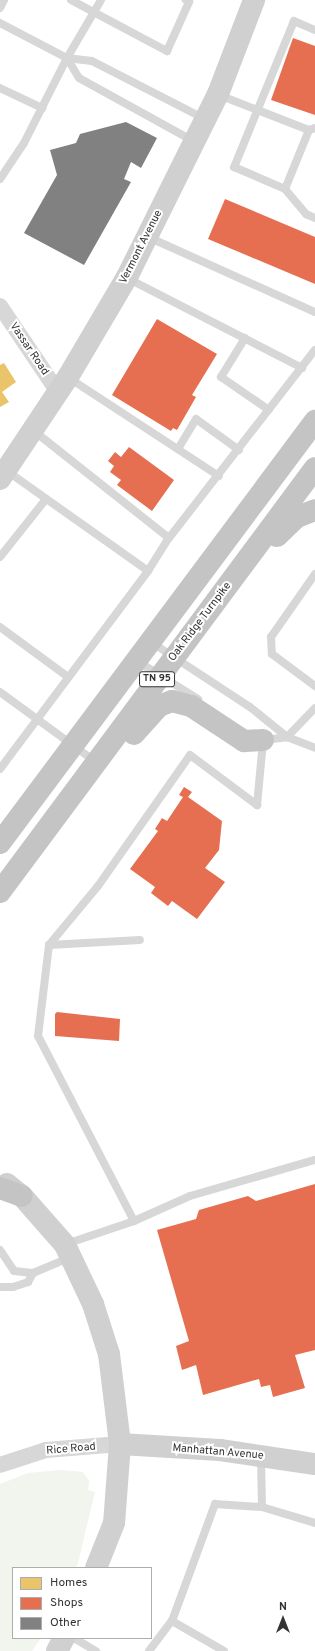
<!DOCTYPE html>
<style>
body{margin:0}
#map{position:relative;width:315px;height:1651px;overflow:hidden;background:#fff;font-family:Overpass,sans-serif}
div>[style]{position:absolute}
.green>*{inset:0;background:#f1f5ed}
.homes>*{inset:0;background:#e9c46a}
.shops>*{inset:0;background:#e76f51}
.building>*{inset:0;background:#818181}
.lane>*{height:8px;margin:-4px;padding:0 4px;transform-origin:4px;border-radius:4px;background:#d7d7d7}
.street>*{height:16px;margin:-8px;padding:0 8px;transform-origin:8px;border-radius:8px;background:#d7d7d7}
.secondary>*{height:22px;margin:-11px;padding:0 11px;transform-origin:11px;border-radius:11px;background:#d0d0d0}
.highway>*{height:22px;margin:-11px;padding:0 11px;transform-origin:11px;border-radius:11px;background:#c4c4c4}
span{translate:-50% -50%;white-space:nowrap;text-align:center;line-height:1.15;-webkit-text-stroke:4px #fff;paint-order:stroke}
.shield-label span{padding:1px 3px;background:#fff;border:1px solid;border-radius:3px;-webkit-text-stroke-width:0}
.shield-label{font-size:10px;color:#333;font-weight:700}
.street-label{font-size:11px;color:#333}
.legend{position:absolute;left:12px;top:1567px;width:140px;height:72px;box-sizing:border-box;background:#fff;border:1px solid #adadad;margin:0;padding:5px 7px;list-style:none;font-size:12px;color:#333}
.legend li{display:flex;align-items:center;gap:8px;height:20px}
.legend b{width:20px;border:1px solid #adadad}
.north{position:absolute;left:263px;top:1599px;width:40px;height:40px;-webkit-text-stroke:3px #fff;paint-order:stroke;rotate:0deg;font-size:11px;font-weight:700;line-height:16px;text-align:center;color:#333}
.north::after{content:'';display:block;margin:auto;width:14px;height:18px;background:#333;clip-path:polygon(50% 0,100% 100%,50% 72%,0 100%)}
</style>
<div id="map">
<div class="green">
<div style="clip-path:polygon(60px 1470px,83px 1472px,89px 1481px,88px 1490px,95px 1492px,78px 1563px,76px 1568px,13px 1568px,13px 1638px,41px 1638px,32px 1651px,0 1651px,0 1484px,28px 1473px)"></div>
</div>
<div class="homes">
<div style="clip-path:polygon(4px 363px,16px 382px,2px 392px,9px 402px,0 407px,0 365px)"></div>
</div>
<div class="shops">
<div style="clip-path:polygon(293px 38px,315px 46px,315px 115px,271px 100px)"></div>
<div style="clip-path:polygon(225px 199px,315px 237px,315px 284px,208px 239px)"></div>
<div style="clip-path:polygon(157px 319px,217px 354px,192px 395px,196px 397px,177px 430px,173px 428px,171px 431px,112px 395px)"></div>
<div style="clip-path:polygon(129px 447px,174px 480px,152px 511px,117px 485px,121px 480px,110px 472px,114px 466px,108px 461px,115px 452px,121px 457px)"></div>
<div style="clip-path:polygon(184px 787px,192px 792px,188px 797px,222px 821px,219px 850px,205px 868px,225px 882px,197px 919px,172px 901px,168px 906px,151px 893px,155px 887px,130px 869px,158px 831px,155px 829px,162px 818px,167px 821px,183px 797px,179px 795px)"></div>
<div style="clip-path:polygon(57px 1012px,120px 1019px,119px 1041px,55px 1036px,55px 1014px)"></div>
<div style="clip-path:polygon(315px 1184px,315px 1350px,295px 1355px,305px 1388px,273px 1397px,270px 1385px,261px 1387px,259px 1379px,203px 1395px,196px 1365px,182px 1370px,176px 1346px,189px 1341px,157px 1230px,196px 1219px,199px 1210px,248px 1196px,256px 1201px)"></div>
</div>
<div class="building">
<div style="clip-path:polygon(126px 122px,157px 138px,141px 168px,131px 162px,124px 179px,131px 182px,84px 265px,24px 233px,57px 175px,50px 150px,76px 143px,80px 134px)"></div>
</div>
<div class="lane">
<div style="left:71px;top:0;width:109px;rotate:28deg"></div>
<div style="left:167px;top:51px;width:54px;rotate:-65.8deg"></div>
<div style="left:189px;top:2px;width:4px;rotate:-146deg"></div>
<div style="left:0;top:8px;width:9px;rotate:-63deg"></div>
<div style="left:0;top:23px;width:76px;rotate:27.6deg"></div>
<div style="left:67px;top:58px;width:25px;rotate:7deg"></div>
<div style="left:92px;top:61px;width:127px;rotate:27.2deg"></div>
<div style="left:315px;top:30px;width:23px;rotate:-157deg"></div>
<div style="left:294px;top:21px;width:158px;rotate:112.3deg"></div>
<div style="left:234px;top:167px;width:56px;rotate:23.3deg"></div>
<div style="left:285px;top:189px;width:33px;rotate:50deg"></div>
<div style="left:306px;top:214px;width:10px;rotate:24deg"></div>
<div style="left:67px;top:58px;width:23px;rotate:59deg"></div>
<div style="left:79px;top:78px;width:130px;rotate:28.9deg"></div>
<div style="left:0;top:88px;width:47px;rotate:25.5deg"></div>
<div style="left:219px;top:95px;width:97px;rotate:21.3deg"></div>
<div style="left:0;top:179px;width:43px;rotate:-56.3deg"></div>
<div style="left:24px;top:143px;width:95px;rotate:-63.2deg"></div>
<div style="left:67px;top:58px;width:67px;rotate:-59.6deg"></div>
<div style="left:285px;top:189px;width:64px;rotate:-67.9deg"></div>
<div style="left:309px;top:130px;width:6px;rotate:-18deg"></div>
<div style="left:148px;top:237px;width:183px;rotate:24.2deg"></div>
<div style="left:127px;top:278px;width:197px;rotate:27.2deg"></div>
<div style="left:245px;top:338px;width:46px;rotate:121.6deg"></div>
<div style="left:221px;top:377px;width:58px;rotate:34.5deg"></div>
<div style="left:69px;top:378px;width:179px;rotate:33.2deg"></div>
<div style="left:34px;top:431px;width:172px;rotate:38.4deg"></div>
<div style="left:178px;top:449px;width:35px;rotate:-59deg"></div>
<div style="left:196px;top:419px;width:53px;rotate:35.8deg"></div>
<div style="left:7px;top:471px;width:173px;rotate:35.3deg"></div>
<div style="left:0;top:557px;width:74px;rotate:-51.6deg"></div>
<div style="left:315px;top:574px;width:77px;rotate:124.9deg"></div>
<div style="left:271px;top:637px;width:17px;rotate:87deg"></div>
<div style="left:272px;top:654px;width:54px;rotate:36.7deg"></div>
<div style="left:0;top:627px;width:84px;rotate:36.3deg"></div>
<div style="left:151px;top:642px;width:118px;rotate:33.3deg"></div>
<div style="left:250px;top:707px;width:48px;rotate:39deg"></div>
<div style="left:287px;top:737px;width:30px;rotate:21deg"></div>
<div style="left:137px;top:661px;width:72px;rotate:31.9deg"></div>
<div style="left:0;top:692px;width:119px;rotate:36.1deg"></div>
<div style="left:264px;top:740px;width:23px;rotate:-7deg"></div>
<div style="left:287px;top:737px;width:40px;rotate:-46deg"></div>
<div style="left:0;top:769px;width:247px;rotate:-53.2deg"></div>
<div style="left:148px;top:571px;width:39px;rotate:-58deg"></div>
<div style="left:169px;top:538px;width:238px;rotate:-52.2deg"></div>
<div style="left:49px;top:945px;width:91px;rotate:-3.1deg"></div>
<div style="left:134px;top:1221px;width:208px;rotate:-117.4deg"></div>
<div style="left:38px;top:1036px;width:92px;rotate:-83.1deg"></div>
<div style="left:49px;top:945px;width:77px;rotate:-50.3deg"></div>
<div style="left:98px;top:886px;width:160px;rotate:-54.9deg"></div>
<div style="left:190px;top:755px;width:84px;rotate:36.7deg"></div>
<div style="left:257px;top:805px;width:63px;rotate:-84.6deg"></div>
<div style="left:66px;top:1244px;width:72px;rotate:-18.7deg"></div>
<div style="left:134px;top:1221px;width:61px;rotate:-24.1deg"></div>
<div style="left:190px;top:1196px;width:130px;rotate:-16.1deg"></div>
<div style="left:0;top:1250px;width:25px;rotate:56deg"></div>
<div style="left:14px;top:1271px;width:19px;rotate:6deg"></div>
<div style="left:33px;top:1273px;width:41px;rotate:-22.8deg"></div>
<div style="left:0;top:1287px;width:13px"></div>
<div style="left:13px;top:1287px;width:16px;rotate:-18deg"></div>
<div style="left:28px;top:1282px;width:10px;rotate:-61deg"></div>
<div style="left:261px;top:1456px;width:51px;rotate:88.9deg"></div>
<div style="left:74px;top:1638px;width:26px;rotate:31deg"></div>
<div style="left:149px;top:1651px;width:38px;rotate:-53deg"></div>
<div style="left:224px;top:1651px;width:60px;rotate:-150deg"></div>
<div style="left:172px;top:1621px;width:125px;rotate:-69.8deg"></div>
<div style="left:215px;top:1504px;width:47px;rotate:3.7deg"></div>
<div style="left:262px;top:1507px;width:55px;rotate:16.8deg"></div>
</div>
<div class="street">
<div style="left:0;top:306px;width:104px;rotate:56deg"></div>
<div style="left:0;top:1465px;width:48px;rotate:-18.1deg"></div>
<div style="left:46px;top:1450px;width:74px;rotate:-4.6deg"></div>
</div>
<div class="secondary">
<div style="left:0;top:479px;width:123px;rotate:-56.3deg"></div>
<div style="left:68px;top:377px;width:116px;rotate:-59.5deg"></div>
<div style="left:127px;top:277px;width:204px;rotate:-63.6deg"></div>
<div style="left:218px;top:94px;width:101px;rotate:-69deg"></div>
<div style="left:7px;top:1184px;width:19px;rotate:39deg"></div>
<div style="left:22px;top:1196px;width:65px;rotate:48.7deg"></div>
<div style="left:65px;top:1245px;width:65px;rotate:64.6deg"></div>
<div style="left:93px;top:1304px;width:52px;rotate:72.3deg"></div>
<div style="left:109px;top:1354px;width:91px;rotate:83deg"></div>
<div style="left:120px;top:1444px;width:79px;rotate:94.3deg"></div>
<div style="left:114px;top:1523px;width:48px;rotate:111.8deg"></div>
<div style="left:120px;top:1444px;width:100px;rotate:3.4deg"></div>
<div style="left:220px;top:1450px;width:96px;rotate:8.4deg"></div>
<div style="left:57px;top:1651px;width:15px;rotate:-62deg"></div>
</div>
<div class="highway">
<div style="left:277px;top:536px;width:28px;rotate:-44deg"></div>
<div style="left:297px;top:517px;width:19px;rotate:-21deg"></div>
<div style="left:134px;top:734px;width:38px;rotate:-48deg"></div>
<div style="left:159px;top:706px;width:14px;rotate:-21deg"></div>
<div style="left:172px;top:701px;width:20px;rotate:15deg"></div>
<div style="left:191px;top:706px;width:64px;rotate:33.4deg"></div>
<div style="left:244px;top:741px;width:19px;rotate:-3deg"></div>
<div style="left:0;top:843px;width:527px;rotate:-53.26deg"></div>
<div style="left:0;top:892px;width:528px;rotate:-53.39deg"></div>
<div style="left:0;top:1188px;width:23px;rotate:20deg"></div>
</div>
<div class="shield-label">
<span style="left:157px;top:679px">TN 95</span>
</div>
<div class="street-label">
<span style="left:141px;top:247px;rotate:-63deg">Vermont Avenue</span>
<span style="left:29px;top:349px;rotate:56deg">Vassar Road</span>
<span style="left:200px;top:622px;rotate:-53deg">Oak Ridge Turnpike</span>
<span style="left:71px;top:1449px;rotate:-5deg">Rice Road</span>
<span style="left:218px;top:1452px;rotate:5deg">Manhattan Avenue</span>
</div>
<ul class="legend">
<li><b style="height:11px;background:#e9c46a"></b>Homes</li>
<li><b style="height:11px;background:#e76f51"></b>Shops</li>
<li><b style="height:11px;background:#818181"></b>Other</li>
</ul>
<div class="north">N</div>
</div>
